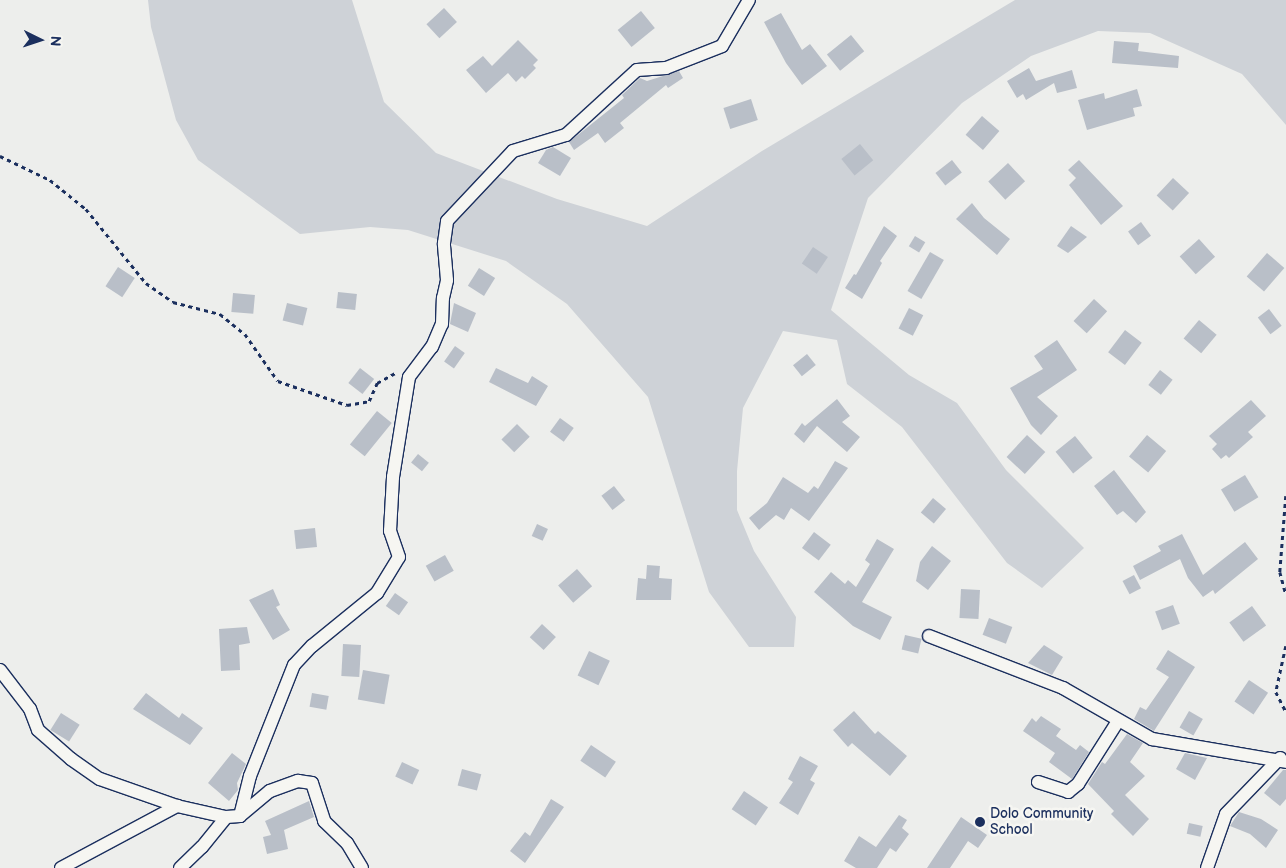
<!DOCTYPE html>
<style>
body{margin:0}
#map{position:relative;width:1286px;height:868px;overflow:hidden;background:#edeeec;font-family:"Balsamiq Sans",sans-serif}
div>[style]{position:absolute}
.green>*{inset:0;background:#ced2d7}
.building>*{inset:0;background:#b9bfc8;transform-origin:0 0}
.path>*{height:2.5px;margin-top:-1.25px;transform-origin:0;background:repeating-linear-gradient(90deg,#1b2f5e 0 4px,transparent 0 8px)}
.roads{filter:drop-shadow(1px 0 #1b2f5e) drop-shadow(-1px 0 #1b2f5e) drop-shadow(0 1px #1b2f5e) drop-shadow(0 -1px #1b2f5e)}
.minor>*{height:12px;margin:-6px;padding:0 6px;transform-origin:6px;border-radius:6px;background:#f6f6f2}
.dots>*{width:14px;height:14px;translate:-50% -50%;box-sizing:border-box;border:2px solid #f6f6f2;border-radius:50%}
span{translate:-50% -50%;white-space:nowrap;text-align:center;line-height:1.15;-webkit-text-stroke:5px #f6f6f2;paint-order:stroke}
.poi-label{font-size:14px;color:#1b2f5e}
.left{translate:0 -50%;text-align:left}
.north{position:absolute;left:15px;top:15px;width:50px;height:50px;-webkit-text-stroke:4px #f6f6f2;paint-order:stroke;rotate:94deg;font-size:14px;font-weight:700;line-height:20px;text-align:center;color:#1b2f5e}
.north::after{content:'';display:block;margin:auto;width:18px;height:22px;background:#1b2f5e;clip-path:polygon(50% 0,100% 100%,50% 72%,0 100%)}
</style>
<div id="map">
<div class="green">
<div style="clip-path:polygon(148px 0,352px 0,384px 102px,436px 153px,557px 199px,647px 226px,762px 151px,1015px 0,1286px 0,1286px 125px,1242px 74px,1150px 33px,1098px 31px,1031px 56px,962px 103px,868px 198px,831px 310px,909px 375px,957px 403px,1006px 470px,1084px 548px,1042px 588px,1007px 563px,902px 427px,847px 384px,837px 340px,783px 331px,743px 408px,737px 471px,737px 510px,754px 551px,796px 617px,794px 647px,749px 647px,709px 592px,648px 397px,567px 304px,506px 261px,408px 230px,370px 227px,300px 234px,198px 160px,176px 120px,151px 27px)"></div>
</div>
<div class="building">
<div style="left:444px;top:8px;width:19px;height:24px;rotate:47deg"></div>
<div style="left:641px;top:11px;width:22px;height:30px;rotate:51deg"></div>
<div style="clip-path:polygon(781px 13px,802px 50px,810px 44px,827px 66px,802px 85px,786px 63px,764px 22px)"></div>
<div style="left:851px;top:35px;width:21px;height:31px;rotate:51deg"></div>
<div style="clip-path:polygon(518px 40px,538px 60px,533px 65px,536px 68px,525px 79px,522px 76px,516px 82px,508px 73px,486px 93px,466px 70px,483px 56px,492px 66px)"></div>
<div style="clip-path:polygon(1114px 41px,1139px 43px,1138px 51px,1179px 56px,1178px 68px,1112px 63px)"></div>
<div style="clip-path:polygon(1029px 68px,1036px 81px,1072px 70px,1077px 88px,1057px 93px,1054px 83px,1026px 100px,1023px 94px,1017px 98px,1007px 81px)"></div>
<div style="clip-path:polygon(679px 71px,683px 78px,668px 88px,666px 85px,620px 123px,624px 128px,605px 143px,598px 133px,574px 150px,569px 142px,624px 98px,622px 95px,640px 78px,647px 81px)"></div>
<div style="clip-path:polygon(1137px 89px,1142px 106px,1133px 108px,1135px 116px,1087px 130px,1078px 100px,1104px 93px,1105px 99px)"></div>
<div style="left:751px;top:99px;width:22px;height:29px;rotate:72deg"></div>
<div style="left:982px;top:116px;width:23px;height:25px;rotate:41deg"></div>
<div style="left:860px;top:144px;width:21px;height:24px;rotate:51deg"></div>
<div style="clip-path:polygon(553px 147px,571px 158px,560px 176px,538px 163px,546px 150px)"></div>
<div style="left:952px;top:160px;width:16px;height:21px;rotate:52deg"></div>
<div style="clip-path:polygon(1079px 160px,1123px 206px,1101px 225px,1069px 185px,1076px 178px,1068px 170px)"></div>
<div style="left:1008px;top:163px;width:25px;height:27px;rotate:47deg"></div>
<div style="left:1173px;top:178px;width:22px;height:24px;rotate:43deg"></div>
<div style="clip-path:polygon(972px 203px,984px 218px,1010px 239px,997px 255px,956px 219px)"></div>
<div style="left:1141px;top:222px;width:17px;height:16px;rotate:54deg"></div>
<div style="clip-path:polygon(884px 226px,897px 236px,880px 261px,882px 263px,862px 299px,845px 288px,854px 274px,856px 275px)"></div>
<div style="clip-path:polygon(1071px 226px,1087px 237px,1068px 253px,1057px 246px)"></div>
<div style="left:915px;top:236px;width:12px;height:12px;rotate:31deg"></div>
<div style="left:1199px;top:239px;width:24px;height:26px;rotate:48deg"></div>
<div style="left:813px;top:247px;width:18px;height:20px;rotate:34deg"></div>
<div style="left:930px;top:252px;width:16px;height:45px;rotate:30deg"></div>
<div style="left:1267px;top:253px;width:23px;height:31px;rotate:41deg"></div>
<div style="left:118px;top:267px;width:20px;height:23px;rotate:33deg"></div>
<div style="left:479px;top:268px;width:19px;height:21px;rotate:32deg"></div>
<div style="left:338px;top:292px;width:19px;height:16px;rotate:6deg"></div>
<div style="left:233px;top:293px;width:22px;height:19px;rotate:5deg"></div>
<div style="left:1094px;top:299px;width:18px;height:30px;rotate:43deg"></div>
<div style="left:287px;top:303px;width:21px;height:18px;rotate:14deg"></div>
<div style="clip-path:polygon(454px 303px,476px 313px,468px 332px,450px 324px)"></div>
<div style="left:909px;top:308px;width:16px;height:23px;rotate:27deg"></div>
<div style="left:1269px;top:309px;width:21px;height:14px;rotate:53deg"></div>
<div style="left:1199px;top:320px;width:23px;height:24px;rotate:40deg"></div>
<div style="left:1125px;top:330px;width:21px;height:28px;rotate:37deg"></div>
<div style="clip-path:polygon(1057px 340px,1077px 370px,1037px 397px,1058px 416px,1041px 435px,1031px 425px,1010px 388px,1043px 369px,1034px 356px)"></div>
<div style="left:455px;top:346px;width:12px;height:19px;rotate:35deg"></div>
<div style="left:807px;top:354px;width:14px;height:18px;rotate:51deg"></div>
<div style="left:360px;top:368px;width:18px;height:19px;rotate:38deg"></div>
<div style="clip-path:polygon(496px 368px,528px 383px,532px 376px,548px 386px,536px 406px,489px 382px)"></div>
<div style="left:1160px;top:370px;width:16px;height:19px;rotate:38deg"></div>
<div style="clip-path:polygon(837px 399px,850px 416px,842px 422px,860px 437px,847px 452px,817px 426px,804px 443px,794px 434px,802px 423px,805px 426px)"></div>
<div style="clip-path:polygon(1251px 400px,1266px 416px,1248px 432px,1253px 437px,1229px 458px,1226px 455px,1221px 459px,1212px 449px,1217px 444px,1209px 436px)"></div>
<div style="left:377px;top:411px;width:19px;height:43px;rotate:39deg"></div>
<div style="left:560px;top:418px;width:17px;height:17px;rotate:36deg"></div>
<div style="left:517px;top:424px;width:18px;height:22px;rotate:45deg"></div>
<div style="left:1027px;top:435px;width:25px;height:30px;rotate:43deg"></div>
<div style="left:1147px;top:435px;width:25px;height:28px;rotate:40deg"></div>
<div style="left:1075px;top:436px;width:28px;height:25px;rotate:51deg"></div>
<div style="left:418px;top:454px;width:14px;height:11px;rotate:39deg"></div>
<div style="clip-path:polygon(835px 461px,848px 468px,809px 521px,791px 508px,784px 520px,776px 515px,759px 530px,749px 518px,767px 503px,783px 477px,808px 493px,814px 486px,818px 489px)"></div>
<div style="clip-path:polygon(1114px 470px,1146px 512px,1136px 523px,1123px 511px,1117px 515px,1094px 486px)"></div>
<div style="left:1245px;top:475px;width:26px;height:28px;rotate:59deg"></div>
<div style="left:614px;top:486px;width:18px;height:16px;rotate:52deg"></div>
<div style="left:933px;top:498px;width:17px;height:19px;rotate:40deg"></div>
<div style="left:537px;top:524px;width:12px;height:13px;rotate:24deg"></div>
<div style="left:315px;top:528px;width:19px;height:21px;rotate:84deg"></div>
<div style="left:814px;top:532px;width:21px;height:20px;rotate:37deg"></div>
<div style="clip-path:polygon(1182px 534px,1203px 575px,1245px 542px,1258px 559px,1215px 594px,1213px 590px,1203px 597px,1188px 578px,1180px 559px,1140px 580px,1133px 566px,1161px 551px,1158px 546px)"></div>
<div style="clip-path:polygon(877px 539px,894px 549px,862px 602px,892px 617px,880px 640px,853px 626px,814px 592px,831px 572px,845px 584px,848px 580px,856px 587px,870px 564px,865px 560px)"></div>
<div style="clip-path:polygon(932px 546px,951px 561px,928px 590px,916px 581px,920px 562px)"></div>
<div style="left:445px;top:555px;width:18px;height:22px;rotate:61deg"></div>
<div style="clip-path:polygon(647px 565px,660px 566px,659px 578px,672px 579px,671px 600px,636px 600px,638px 578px,646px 579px)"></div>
<div style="left:577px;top:569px;width:23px;height:25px;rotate:49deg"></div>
<div style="left:1134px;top:575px;width:15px;height:13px;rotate:62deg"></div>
<div style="clip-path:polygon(273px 589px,280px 605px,276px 607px,290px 630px,273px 640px,249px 600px)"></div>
<div style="left:961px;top:589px;width:19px;height:29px;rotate:3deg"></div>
<div style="left:395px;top:593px;width:16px;height:16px;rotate:35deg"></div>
<div style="left:1173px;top:605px;width:20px;height:19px;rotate:70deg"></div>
<div style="left:1252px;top:606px;width:24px;height:28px;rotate:54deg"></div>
<div style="left:989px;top:618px;width:25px;height:18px;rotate:21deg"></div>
<div style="left:542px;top:624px;width:19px;height:18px;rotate:43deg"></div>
<div style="clip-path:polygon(247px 627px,250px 643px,239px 645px,240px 670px,221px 671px,219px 629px)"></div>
<div style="left:905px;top:635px;width:17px;height:15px;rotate:13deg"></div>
<div style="left:343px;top:644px;width:18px;height:32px;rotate:3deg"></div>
<div style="clip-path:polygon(1044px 645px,1063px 657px,1052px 675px,1028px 663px)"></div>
<div style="clip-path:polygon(1168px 650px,1195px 667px,1154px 731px,1134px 719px,1140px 707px,1146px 710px,1169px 677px,1156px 669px)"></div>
<div style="left:589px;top:651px;width:23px;height:27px;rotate:25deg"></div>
<div style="left:363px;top:670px;width:27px;height:30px;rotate:10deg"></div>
<div style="left:1249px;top:680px;width:23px;height:26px;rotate:34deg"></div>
<div style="clip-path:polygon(146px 693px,179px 718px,182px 713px,203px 728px,190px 745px,133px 709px)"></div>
<div style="left:312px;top:693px;width:17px;height:14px;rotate:10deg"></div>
<div style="clip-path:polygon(854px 711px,875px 734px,878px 731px,907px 756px,890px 776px,852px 743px,848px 747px,833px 730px)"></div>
<div style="left:1189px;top:711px;width:16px;height:19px;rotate:30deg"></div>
<div style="left:61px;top:713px;width:22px;height:20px;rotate:32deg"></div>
<div style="clip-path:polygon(1041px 716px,1061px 729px,1056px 736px,1076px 750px,1080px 745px,1089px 752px,1072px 779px,1049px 762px,1055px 753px,1023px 731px,1032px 718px,1036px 722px)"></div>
<div style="clip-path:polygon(1127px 734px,1143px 743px,1130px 762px,1145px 776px,1125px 795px,1149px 819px,1133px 836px,1111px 814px,1114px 811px,1088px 784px,1102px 762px,1105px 764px)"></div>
<div style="left:591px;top:745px;width:30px;height:19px;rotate:34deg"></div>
<div style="clip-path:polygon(232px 753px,246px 764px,237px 783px,238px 790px,229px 801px,208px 783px)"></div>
<div style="clip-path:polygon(1185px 753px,1207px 758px,1195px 780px,1176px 769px)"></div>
<div style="clip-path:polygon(800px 756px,818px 766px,810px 780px,815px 783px,798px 815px,779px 803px,793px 782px,788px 779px)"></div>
<div style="left:402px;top:762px;width:19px;height:16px;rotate:25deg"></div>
<div style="left:462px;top:769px;width:20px;height:17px;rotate:15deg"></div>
<div style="clip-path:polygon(1283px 770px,1286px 770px,1286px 799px,1280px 806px,1264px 793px)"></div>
<div style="left:744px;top:791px;width:29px;height:22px;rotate:34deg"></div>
<div style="clip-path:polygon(551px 799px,564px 807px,525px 863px,510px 851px,525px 832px,530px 836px)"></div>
<div style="clip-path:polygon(309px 801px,314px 817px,284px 830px,288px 849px,267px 854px,263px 837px,271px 835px,265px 821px)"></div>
<div style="clip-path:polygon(1239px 812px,1261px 819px,1278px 830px,1266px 848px,1250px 834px,1230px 826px)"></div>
<div style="clip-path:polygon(899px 815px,907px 820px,902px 828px,909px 834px,896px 852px,890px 848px,877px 868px,856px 868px,844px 861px,859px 836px,876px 847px)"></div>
<div style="clip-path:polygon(961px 817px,987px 835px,978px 848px,968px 841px,950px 868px,927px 868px)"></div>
<div style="left:1189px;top:823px;width:14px;height:11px;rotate:12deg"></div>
</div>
<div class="path">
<div style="left:0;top:156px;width:55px;rotate:25.6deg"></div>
<div style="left:50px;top:180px;width:46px;rotate:38.9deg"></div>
<div style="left:86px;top:209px;width:95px;rotate:51deg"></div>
<div style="left:146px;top:283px;width:33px;rotate:35deg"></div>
<div style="left:173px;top:302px;width:49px;rotate:14.3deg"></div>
<div style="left:220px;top:314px;width:32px;rotate:39deg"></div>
<div style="left:245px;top:334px;width:57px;rotate:54.9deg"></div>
<div style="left:278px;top:381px;width:73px;rotate:19.2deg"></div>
<div style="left:347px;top:405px;width:22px;rotate:-10deg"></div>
<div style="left:369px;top:401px;width:20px;rotate:-66deg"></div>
<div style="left:377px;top:383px;width:23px;rotate:-29deg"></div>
<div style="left:1286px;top:496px;width:76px;rotate:94.5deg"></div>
<div style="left:1280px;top:572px;width:23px;rotate:75deg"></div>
<div style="left:1286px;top:646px;width:47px;rotate:102.3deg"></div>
<div style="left:1276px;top:692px;width:22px;rotate:63deg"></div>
</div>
<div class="roads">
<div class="minor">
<div style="left:929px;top:636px;width:144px;rotate:21.2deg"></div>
<div style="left:1063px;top:688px;width:103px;rotate:29.8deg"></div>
<div style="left:1152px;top:739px;width:136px;rotate:9.7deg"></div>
<div style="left:0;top:670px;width:49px;rotate:52.4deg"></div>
<div style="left:30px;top:709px;width:22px;rotate:69deg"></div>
<div style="left:38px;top:730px;width:44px;rotate:41.3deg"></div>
<div style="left:71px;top:759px;width:35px;rotate:35deg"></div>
<div style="left:100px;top:779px;width:82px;rotate:19.3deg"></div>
<div style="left:1038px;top:782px;width:32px;rotate:18deg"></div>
<div style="left:1068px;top:792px;width:13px;rotate:-39deg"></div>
<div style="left:1078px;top:784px;width:75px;rotate:-57.6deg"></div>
<div style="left:240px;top:816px;width:39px;rotate:-40deg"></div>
<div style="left:270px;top:791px;width:30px;rotate:-20deg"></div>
<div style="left:298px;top:781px;width:14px;rotate:8deg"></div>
<div style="left:312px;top:783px;width:40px;rotate:72deg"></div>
<div style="left:324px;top:821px;width:32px;rotate:44deg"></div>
<div style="left:347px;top:843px;width:29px;rotate:59deg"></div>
<div style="left:61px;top:868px;width:132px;rotate:-28.1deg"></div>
<div style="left:177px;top:806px;width:50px;rotate:12.7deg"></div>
<div style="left:180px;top:868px;width:30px;rotate:-44deg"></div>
<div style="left:202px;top:847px;width:38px;rotate:-51deg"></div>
<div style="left:226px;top:817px;width:14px;rotate:-4deg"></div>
<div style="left:240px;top:816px;width:41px;rotate:-76deg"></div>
<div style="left:250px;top:776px;width:119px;rotate:-68.4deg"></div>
<div style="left:294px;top:665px;width:26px;rotate:-47deg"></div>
<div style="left:312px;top:646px;width:84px;rotate:-39.2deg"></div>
<div style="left:377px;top:593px;width:42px;rotate:-58.6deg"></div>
<div style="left:399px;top:557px;width:28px;rotate:-109deg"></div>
<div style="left:390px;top:531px;width:54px;rotate:-86.8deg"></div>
<div style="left:393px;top:477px;width:101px;rotate:-80.9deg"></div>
<div style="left:409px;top:377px;width:38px;rotate:-53deg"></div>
<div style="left:432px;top:347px;width:25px;rotate:-67deg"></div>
<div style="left:442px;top:324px;width:26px;rotate:-88deg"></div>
<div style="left:443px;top:298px;width:18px;rotate:-77deg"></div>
<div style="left:447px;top:280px;width:37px;rotate:-95deg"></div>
<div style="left:444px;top:243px;width:22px;rotate:-82deg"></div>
<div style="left:447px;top:221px;width:96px;rotate:-46.7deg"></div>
<div style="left:513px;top:151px;width:55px;rotate:-16.8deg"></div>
<div style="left:566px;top:135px;width:96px;rotate:-42.5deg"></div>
<div style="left:637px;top:70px;width:29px;rotate:-4deg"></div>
<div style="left:666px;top:68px;width:60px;rotate:-21.4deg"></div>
<div style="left:722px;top:46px;width:53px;rotate:-59.6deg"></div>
<div style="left:1207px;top:868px;width:57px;rotate:-70.6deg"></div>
<div style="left:1226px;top:814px;width:78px;rotate:-46deg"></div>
</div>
</div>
<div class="dots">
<div style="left:980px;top:822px;background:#1b2f5e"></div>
</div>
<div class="poi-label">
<span class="left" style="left:990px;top:822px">Dolo Community<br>School</span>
</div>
<div class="north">N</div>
</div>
